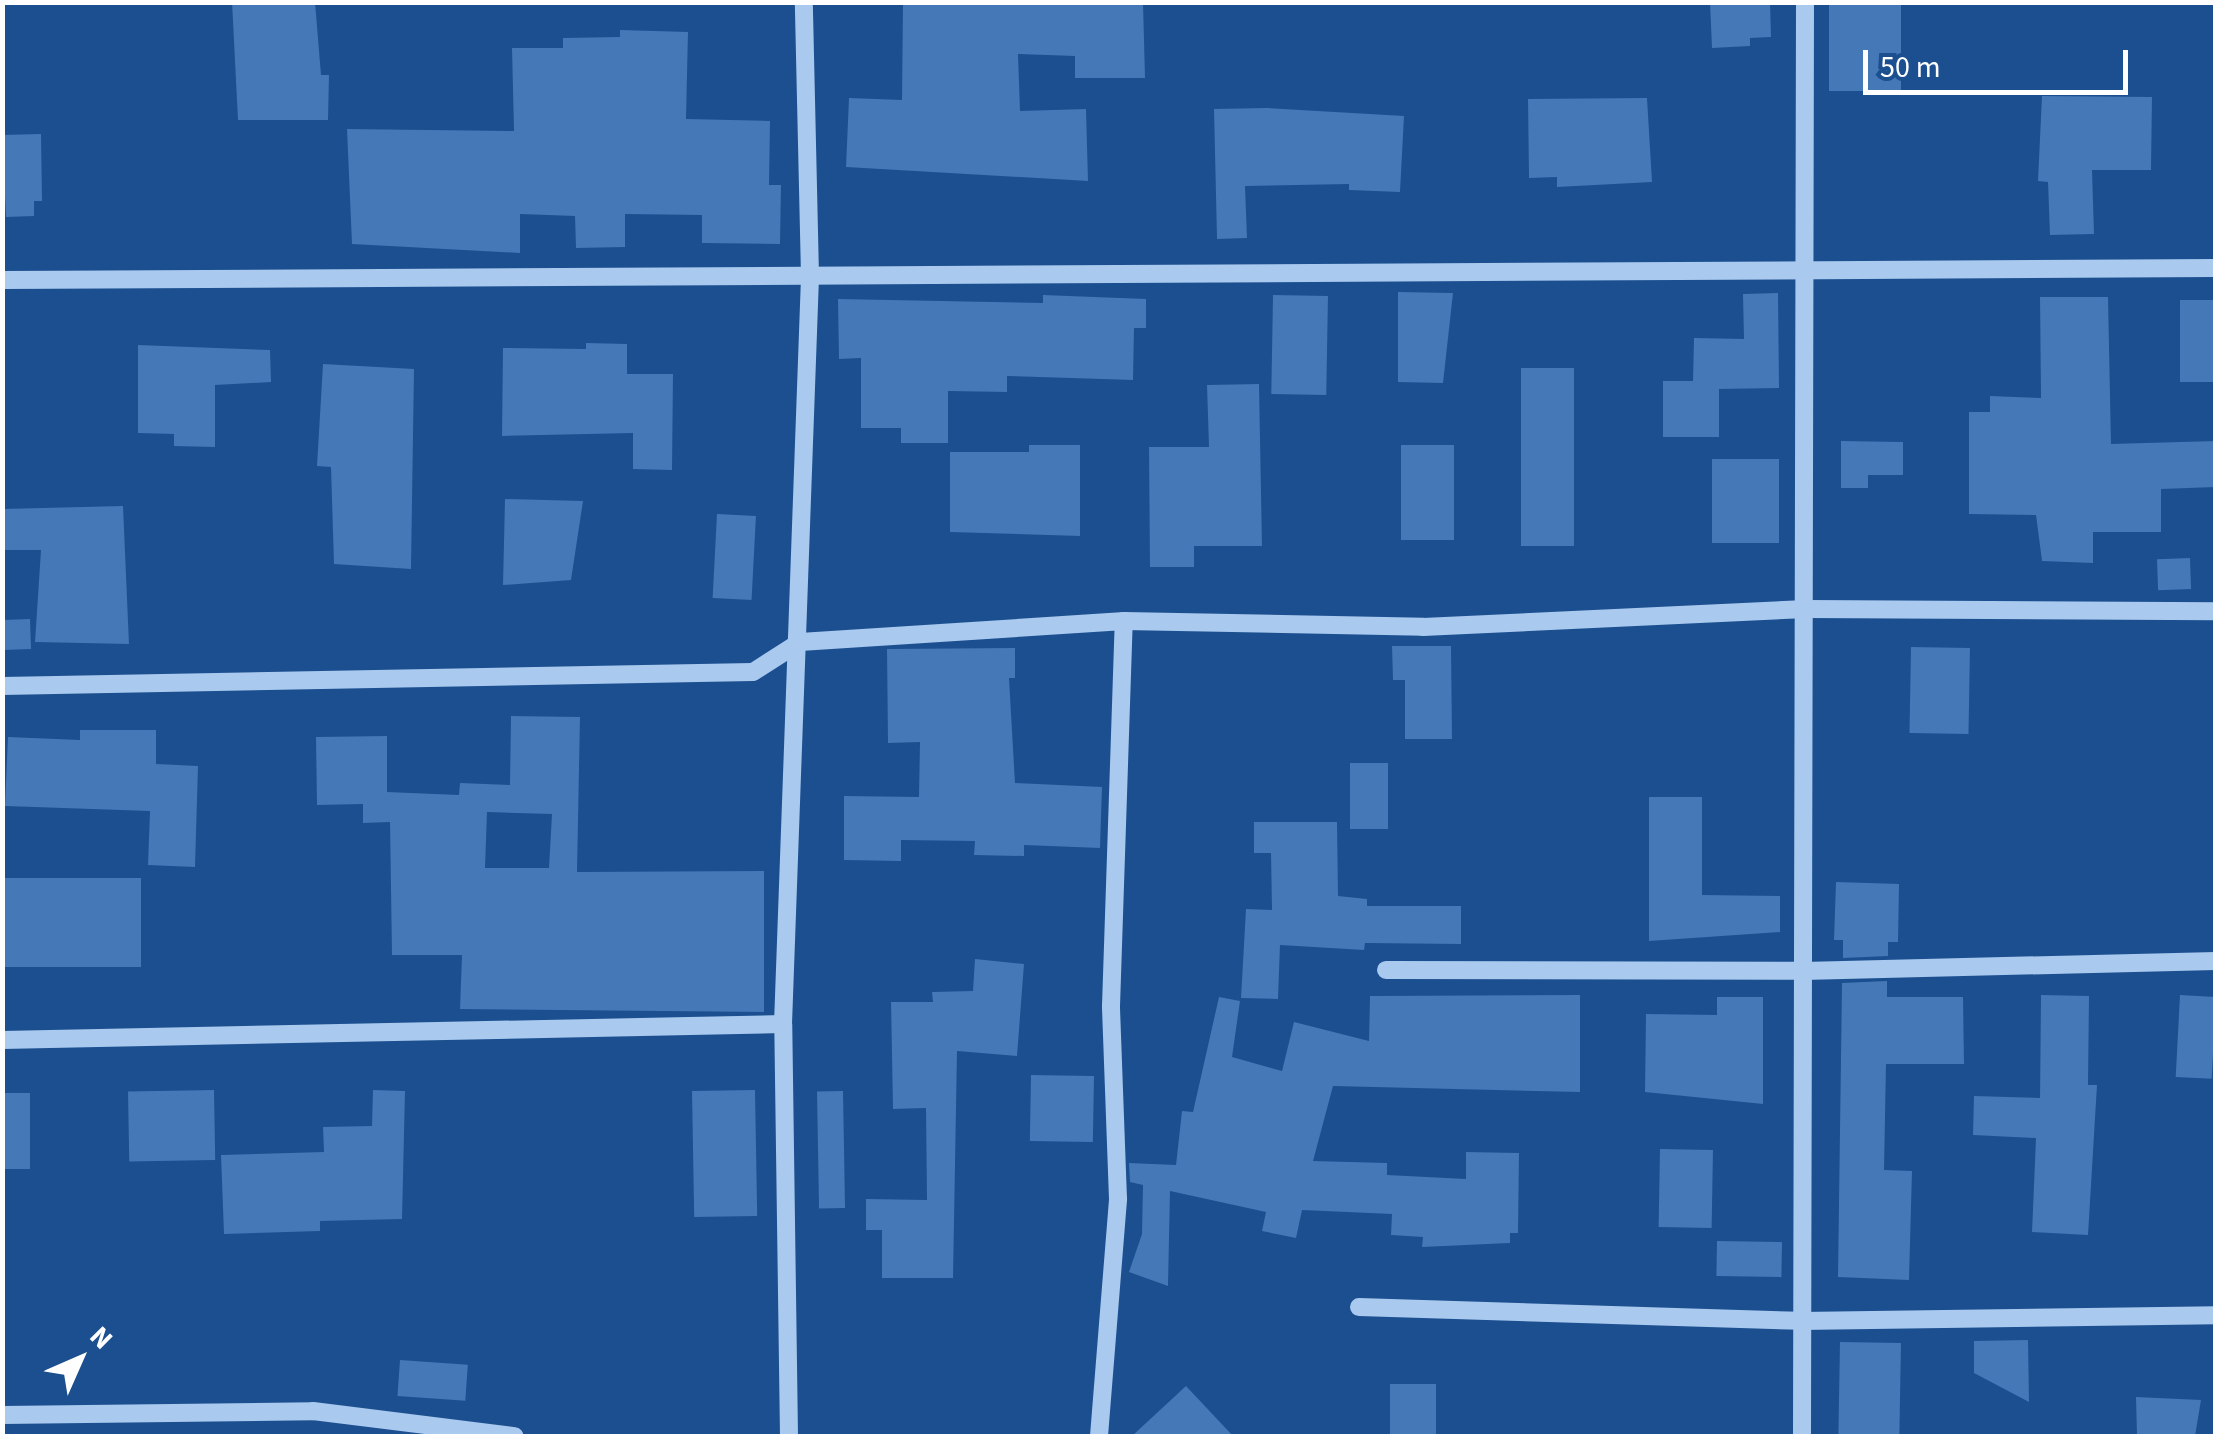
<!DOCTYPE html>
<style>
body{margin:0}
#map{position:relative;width:2218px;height:1439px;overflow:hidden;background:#1b4f8f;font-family:"Source Sans 3",sans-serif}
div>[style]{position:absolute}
.building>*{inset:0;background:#4478b7;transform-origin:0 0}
.minor>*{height:18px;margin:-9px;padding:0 9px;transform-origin:9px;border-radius:9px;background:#a9c9ee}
span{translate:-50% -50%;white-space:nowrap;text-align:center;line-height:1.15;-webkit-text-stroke:9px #1b4f8f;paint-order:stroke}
.frame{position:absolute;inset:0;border:5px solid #fff;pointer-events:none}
.north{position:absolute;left:30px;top:1309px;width:100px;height:100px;-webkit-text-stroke:8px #1b4f8f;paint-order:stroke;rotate:45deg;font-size:28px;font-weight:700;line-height:40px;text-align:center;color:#fff}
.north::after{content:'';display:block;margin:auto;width:35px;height:45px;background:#fff;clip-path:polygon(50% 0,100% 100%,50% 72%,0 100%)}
.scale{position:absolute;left:1863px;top:50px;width:265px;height:45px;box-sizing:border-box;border:5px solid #fff;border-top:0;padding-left:12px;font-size:30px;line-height:35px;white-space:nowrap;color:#fff;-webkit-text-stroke:8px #1b4f8f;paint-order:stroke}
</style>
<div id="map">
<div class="building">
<div style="clip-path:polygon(232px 2px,315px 2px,321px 75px,329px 75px,328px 120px,238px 120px)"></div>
<div style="clip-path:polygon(903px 2px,1143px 2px,1145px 78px,1075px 78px,1075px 56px,1018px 54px,1020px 111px,1086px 109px,1088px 181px,846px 167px,849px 98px,902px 100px)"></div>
<div style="clip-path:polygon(1710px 2px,1770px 2px,1771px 37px,1750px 38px,1750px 46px,1712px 48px)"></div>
<div style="left:1829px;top:2px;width:72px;height:89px"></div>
<div style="clip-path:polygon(620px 30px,688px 32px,686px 119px,770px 121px,769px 185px,781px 185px,780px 244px,702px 243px,702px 215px,625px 214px,625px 247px,576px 248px,575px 216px,520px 214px,520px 253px,352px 244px,347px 129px,514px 131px,512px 48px,563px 48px,563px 38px,620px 37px)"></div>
<div style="clip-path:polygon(2042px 96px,2152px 97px,2151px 170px,2092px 170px,2094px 234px,2050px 235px,2048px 182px,2038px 181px)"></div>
<div style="clip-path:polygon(1647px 98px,1652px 182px,1557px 187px,1557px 177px,1529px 178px,1528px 99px)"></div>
<div style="clip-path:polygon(1267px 108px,1404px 116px,1400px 192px,1349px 190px,1349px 184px,1245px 186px,1247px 238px,1217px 239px,1214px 109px)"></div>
<div style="clip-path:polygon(41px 134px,42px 201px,34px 201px,34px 216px,6px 217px,2px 135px)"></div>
<div style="clip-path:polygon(1398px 292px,1453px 293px,1443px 383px,1398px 382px)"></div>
<div style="clip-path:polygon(1778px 293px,1779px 388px,1719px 389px,1719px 437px,1663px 437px,1663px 381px,1693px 381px,1694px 338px,1744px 339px,1743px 294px)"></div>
<div style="clip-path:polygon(1043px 295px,1146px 299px,1146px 328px,1134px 328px,1133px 380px,1007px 376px,1007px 392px,948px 391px,948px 443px,901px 443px,901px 428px,861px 428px,861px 358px,839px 359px,838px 299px,1043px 303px)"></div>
<div style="left:1273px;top:295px;width:55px;height:99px;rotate:1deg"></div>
<div style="clip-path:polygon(2040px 297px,2108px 297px,2111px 444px,2216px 441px,2216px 487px,2161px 489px,2161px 532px,2093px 532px,2093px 563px,2042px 561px,2036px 515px,1969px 514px,1969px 412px,1990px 412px,1990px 396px,2041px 398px)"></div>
<div style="left:2180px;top:300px;width:36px;height:82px"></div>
<div style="clip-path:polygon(586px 343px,627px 344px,627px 374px,673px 374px,672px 470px,633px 469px,633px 433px,502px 436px,503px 348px,586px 349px)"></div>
<div style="clip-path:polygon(138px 345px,270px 350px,271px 382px,215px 385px,215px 447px,174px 446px,174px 434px,138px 433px)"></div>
<div style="clip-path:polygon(323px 364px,414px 369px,411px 569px,334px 564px,331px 467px,317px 466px)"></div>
<div style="left:1521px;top:368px;width:53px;height:178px"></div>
<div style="clip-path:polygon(1259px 384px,1262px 546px,1194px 546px,1194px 567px,1150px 567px,1149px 447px,1209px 447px,1207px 385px)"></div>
<div style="clip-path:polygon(1841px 441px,1903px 442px,1903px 475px,1868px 475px,1868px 488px,1841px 488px)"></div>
<div style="clip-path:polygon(1029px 445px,1080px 445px,1080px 536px,950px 532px,950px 452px,1029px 452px)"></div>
<div style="left:1401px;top:445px;width:53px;height:95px"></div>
<div style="left:1712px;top:459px;width:67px;height:84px"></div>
<div style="clip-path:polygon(505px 499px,583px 501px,571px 580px,503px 585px)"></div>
<div style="clip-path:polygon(123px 506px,129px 644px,35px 642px,41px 550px,2px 550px,2px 509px)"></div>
<div style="left:717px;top:514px;width:39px;height:84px;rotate:3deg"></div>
<div style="left:2190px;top:558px;width:31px;height:33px;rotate:88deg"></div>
<div style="left:30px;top:619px;width:30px;height:28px;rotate:88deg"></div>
<div style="clip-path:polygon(1392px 646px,1451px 646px,1452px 739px,1405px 739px,1405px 680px,1393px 680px)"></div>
<div style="left:1911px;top:647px;width:59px;height:86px;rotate:1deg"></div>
<div style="clip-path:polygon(1015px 648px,1015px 678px,1009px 678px,1015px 783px,1102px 787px,1100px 848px,1024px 845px,1024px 856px,974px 855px,975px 841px,901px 840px,901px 861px,844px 860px,844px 796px,919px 797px,920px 742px,888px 743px,887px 649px)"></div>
<div style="clip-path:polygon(evenodd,511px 716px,580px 717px,577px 872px,764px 871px,764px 1012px,460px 1009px,462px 955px,392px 955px,390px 822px,363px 823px,363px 804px,317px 805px,316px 737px,387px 736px,387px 792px,459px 795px,460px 783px,510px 785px,511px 716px,487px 812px,552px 814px,549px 868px,485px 868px,487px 812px)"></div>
<div style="clip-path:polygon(80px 730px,156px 730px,156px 764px,198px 766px,195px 867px,148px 865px,150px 811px,5px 806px,8px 737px,80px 740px)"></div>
<div style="left:1350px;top:763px;width:38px;height:66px"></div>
<div style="clip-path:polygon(1649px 797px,1702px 797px,1702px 895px,1780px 896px,1780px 932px,1649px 941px)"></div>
<div style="clip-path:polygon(1254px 822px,1337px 822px,1338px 896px,1367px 899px,1367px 906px,1461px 906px,1461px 944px,1365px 943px,1364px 950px,1280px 945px,1278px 999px,1241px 998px,1246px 909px,1272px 910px,1271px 853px,1254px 853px)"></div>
<div style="left:2px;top:878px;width:139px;height:89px"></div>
<div style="clip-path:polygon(1836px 882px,1899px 884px,1898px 942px,1888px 942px,1888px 956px,1843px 958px,1843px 940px,1834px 940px)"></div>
<div style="clip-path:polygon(975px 959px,1024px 964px,1017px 1056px,957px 1051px,953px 1278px,882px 1278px,882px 1230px,866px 1230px,866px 1199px,927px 1200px,926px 1108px,893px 1109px,891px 1002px,933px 1002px,932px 992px,973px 991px)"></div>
<div style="clip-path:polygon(1887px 981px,1887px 997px,1963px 997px,1964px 1064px,1886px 1064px,1884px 1170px,1912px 1171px,1909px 1280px,1838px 1277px,1842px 983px)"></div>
<div style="clip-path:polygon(1580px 995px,1580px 1092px,1333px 1086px,1313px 1161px,1387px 1163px,1387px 1175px,1466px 1179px,1466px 1152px,1519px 1153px,1518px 1233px,1510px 1233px,1510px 1243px,1422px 1247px,1423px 1237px,1391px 1235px,1392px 1214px,1302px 1210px,1296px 1238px,1262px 1231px,1266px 1212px,1170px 1191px,1168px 1286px,1129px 1272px,1142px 1234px,1143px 1185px,1130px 1182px,1129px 1163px,1176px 1165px,1182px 1111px,1193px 1112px,1219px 997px,1240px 1001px,1232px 1057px,1282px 1071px,1294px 1022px,1369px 1041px,1370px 996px)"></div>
<div style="clip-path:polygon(2041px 995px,2089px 996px,2088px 1085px,2097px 1085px,2088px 1235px,2032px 1232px,2036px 1138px,1973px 1135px,1974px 1096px,2040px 1098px)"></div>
<div style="left:2180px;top:995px;width:36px;height:82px;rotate:3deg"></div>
<div style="clip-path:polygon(1717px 997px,1763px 997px,1763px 1104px,1645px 1092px,1646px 1014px,1717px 1015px)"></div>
<div style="left:1031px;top:1075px;width:63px;height:66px;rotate:1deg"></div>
<div style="left:214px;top:1090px;width:70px;height:86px;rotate:89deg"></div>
<div style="clip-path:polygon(373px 1090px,405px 1091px,402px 1219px,320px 1221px,320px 1231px,224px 1234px,221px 1155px,324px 1152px,323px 1127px,372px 1126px)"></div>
<div style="left:755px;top:1090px;width:126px;height:63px;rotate:89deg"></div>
<div style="left:843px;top:1091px;width:117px;height:26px;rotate:89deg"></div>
<div style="left:2px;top:1093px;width:28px;height:76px"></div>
<div style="left:1660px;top:1149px;width:53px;height:78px;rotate:1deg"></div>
<div style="left:1717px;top:1241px;width:65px;height:35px;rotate:1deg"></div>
<div style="clip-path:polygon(2028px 1340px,2029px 1402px,1974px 1373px,1974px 1341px)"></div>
<div style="left:1840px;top:1342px;width:61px;height:94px;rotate:1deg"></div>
<div style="left:400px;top:1360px;width:68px;height:36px;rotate:4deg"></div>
<div style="left:1436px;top:1384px;width:52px;height:46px;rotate:90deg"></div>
<div style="clip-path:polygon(1186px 1386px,1233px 1436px,1132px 1436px)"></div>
<div style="clip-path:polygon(2136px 1397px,2201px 1400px,2195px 1436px,2137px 1436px)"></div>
</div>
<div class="minor">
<div style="left:2px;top:280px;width:2214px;rotate:-0.31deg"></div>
<div style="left:2px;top:686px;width:751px;rotate:-1.07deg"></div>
<div style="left:753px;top:672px;width:56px;rotate:-32.6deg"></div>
<div style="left:800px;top:642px;width:325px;rotate:-3.7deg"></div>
<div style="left:1124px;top:621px;width:299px;rotate:1.1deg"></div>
<div style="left:1423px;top:627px;width:383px;rotate:-2.7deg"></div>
<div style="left:1806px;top:609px;width:410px;rotate:0.3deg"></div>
<div style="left:1386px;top:970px;width:417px;rotate:0.1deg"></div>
<div style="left:1803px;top:971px;width:413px;rotate:-1.4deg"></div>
<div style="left:2px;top:1040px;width:781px;rotate:-1.17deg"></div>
<div style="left:1359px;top:1307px;width:441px;rotate:1.8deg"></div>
<div style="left:1800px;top:1321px;width:416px;rotate:-0.8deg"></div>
<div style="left:2px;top:1415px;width:311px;rotate:-0.7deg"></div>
<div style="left:313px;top:1411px;width:203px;rotate:7.1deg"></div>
<div style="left:789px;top:1436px;width:412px;rotate:-90.8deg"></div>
<div style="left:783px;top:1024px;width:748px;rotate:-87.93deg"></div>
<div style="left:810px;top:276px;width:274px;rotate:-91.3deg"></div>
<div style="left:1099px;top:1436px;width:238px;rotate:-85.4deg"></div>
<div style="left:1118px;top:1199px;width:193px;rotate:-92.1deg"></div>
<div style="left:1111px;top:1006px;width:385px;rotate:-88.1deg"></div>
<div style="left:1802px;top:1436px;width:1434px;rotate:-89.88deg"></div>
</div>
<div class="frame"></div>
<div class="north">N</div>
<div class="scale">50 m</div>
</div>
